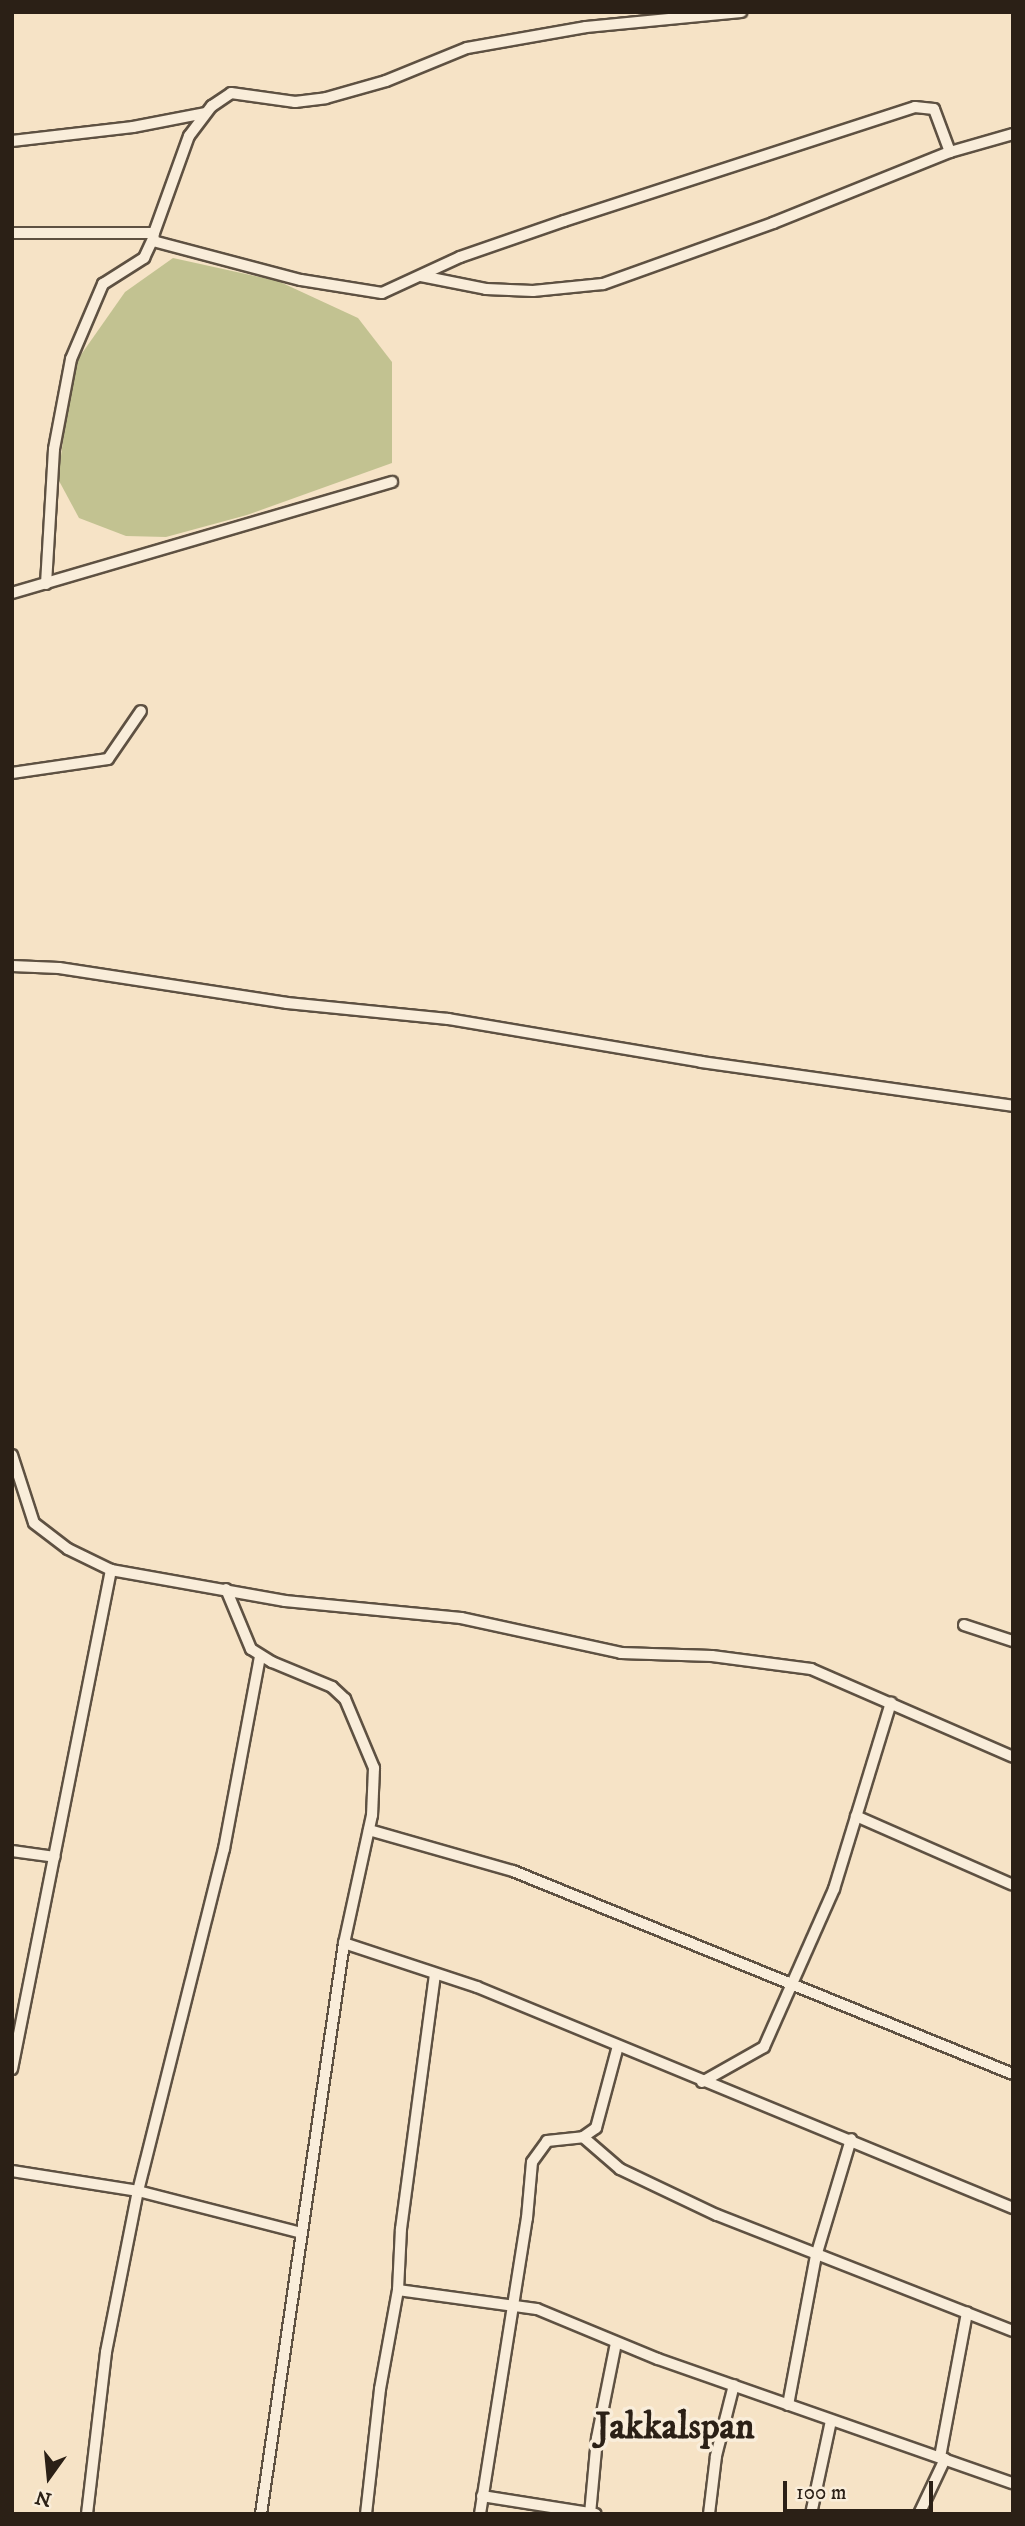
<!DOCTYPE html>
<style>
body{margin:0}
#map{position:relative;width:1025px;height:2526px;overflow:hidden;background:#f6e3c6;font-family:"IM FELL DW Pica",serif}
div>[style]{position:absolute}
.green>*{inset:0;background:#c2c291}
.roads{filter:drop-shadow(2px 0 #5e5142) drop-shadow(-2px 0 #5e5142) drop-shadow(0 2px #5e5142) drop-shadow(0 -2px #5e5142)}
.minor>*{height:10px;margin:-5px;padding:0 5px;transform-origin:5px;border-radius:5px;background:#f9edda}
span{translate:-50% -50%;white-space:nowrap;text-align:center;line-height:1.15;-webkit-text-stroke:7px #f9edda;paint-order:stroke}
.district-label{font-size:37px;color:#2b2016;font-weight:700}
.frame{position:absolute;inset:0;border:14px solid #2b2016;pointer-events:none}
.north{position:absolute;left:14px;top:2442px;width:70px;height:70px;-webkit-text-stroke:5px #f9edda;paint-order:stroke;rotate:195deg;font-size:19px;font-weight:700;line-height:28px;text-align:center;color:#2b2016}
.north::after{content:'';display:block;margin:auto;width:24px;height:32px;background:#2b2016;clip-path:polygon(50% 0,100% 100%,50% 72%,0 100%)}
.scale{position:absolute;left:783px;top:2481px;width:150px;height:32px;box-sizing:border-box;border:4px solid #2b2016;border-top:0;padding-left:9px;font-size:21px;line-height:24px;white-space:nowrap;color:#2b2016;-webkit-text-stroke:5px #f9edda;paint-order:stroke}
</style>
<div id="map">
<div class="green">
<div style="clip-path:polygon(173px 258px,278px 281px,358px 318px,392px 362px,392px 463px,247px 515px,166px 537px,126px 536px,79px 518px,58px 479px,71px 379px,78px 359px,125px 292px)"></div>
</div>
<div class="roads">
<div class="minor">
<div style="left:12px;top:141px;width:122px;rotate:-6.6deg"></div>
<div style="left:133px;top:127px;width:73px;rotate:-11deg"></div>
<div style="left:12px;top:233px;width:142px"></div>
<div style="left:154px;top:233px;width:103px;rotate:-70.2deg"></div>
<div style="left:189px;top:136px;width:38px;rotate:-53deg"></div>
<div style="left:212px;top:106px;width:23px;rotate:-34deg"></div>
<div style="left:231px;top:93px;width:65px;rotate:8deg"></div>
<div style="left:295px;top:102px;width:31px;rotate:-7deg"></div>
<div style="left:326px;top:98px;width:62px;rotate:-15.8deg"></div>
<div style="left:386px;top:81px;width:87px;rotate:-22.2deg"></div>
<div style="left:467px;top:48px;width:121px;rotate:-10deg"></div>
<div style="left:586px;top:27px;width:156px;rotate:-5.5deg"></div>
<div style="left:153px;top:241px;width:153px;rotate:14.8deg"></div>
<div style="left:301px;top:280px;width:82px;rotate:9.1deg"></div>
<div style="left:382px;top:293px;width:86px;rotate:-24.8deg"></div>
<div style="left:460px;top:257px;width:110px;rotate:-19.1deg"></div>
<div style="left:564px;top:221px;width:369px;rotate:-18deg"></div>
<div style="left:915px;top:107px;width:19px;rotate:6deg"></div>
<div style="left:934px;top:109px;width:46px;rotate:69.6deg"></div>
<div style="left:421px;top:276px;width:66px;rotate:11.3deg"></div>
<div style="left:486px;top:289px;width:47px;rotate:2.4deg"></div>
<div style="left:533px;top:291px;width:70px;rotate:-5.7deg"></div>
<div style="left:603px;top:284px;width:181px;rotate:-19.7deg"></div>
<div style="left:773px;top:223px;width:191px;rotate:-21.9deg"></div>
<div style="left:950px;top:152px;width:66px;rotate:-15.9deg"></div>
<div style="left:46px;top:584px;width:135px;rotate:-86.6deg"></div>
<div style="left:54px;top:449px;width:92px;rotate:-79.3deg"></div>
<div style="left:71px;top:359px;width:82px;rotate:-66.9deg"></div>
<div style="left:103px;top:284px;width:49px;rotate:-32.4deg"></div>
<div style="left:144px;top:258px;width:23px;rotate:-65deg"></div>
<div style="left:12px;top:593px;width:396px;rotate:-16.3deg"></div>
<div style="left:12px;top:773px;width:97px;rotate:-8.3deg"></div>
<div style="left:108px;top:759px;width:58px;rotate:-55.5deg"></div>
<div style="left:12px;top:966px;width:47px;rotate:2.4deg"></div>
<div style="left:59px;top:968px;width:231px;rotate:8.7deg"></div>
<div style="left:287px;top:1003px;width:162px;rotate:5.7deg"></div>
<div style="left:448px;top:1019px;width:257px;rotate:9.6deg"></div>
<div style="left:701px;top:1062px;width:315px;rotate:8deg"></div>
<div style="left:12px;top:1455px;width:71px;rotate:72.1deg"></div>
<div style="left:34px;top:1523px;width:43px;rotate:37.4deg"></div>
<div style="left:68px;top:1549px;width:48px;rotate:26deg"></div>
<div style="left:111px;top:1570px;width:177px;rotate:10.1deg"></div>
<div style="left:285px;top:1601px;width:177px;rotate:5.5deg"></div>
<div style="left:461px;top:1618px;width:164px;rotate:12.3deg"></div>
<div style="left:621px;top:1653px;width:91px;rotate:1.9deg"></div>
<div style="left:712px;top:1656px;width:100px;rotate:7.5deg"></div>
<div style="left:811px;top:1669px;width:220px;rotate:23.5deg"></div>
<div style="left:226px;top:1589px;width:65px;rotate:67.4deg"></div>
<div style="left:251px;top:1649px;width:25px;rotate:32deg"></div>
<div style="left:272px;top:1662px;width:65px;rotate:22.6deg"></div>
<div style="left:332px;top:1687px;width:18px;rotate:43deg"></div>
<div style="left:345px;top:1699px;width:75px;rotate:67.2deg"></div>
<div style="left:374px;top:1768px;width:47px;rotate:92.4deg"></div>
<div style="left:372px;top:1815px;width:131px;rotate:102.3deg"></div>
<div style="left:344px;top:1943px;width:577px;rotate:98.27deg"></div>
<div style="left:964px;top:1625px;width:52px;rotate:18.1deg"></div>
<div style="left:856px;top:1816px;width:171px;rotate:23.7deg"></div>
<div style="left:369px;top:1830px;width:150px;rotate:15.9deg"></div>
<div style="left:513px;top:1871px;width:540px;rotate:22.1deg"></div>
<div style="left:12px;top:1851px;width:43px;rotate:7.9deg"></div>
<div style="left:344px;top:1943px;width:140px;rotate:18.3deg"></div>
<div style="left:477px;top:1987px;width:580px;rotate:22.41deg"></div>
<div style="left:12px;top:2069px;width:509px;rotate:-78.78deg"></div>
<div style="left:702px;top:2082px;width:71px;rotate:-29.4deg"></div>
<div style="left:764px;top:2047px;width:173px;rotate:-66.1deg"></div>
<div style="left:834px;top:1889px;width:195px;rotate:-73deg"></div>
<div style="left:583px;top:2137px;width:49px;rotate:40.9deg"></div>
<div style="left:620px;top:2169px;width:107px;rotate:25.4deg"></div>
<div style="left:717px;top:2215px;width:318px;rotate:21.4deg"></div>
<div style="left:12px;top:2171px;width:128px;rotate:9deg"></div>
<div style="left:138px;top:2191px;width:168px;rotate:14.4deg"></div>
<div style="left:398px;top:2290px;width:140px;rotate:7.8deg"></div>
<div style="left:537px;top:2309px;width:131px;rotate:22.5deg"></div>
<div style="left:658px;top:2359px;width:376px;rotate:19.3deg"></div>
<div style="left:788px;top:2405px;width:152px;rotate:-79.4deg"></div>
<div style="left:816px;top:2256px;width:122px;rotate:-73.3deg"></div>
<div style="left:940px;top:2457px;width:147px;rotate:-79.4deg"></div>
<div style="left:482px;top:2496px;width:115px;rotate:9deg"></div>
<div style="left:87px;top:2514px;width:163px;rotate:-83.3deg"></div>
<div style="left:106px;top:2352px;width:164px;rotate:-78.8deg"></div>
<div style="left:138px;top:2191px;width:353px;rotate:-75.9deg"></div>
<div style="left:224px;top:1849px;width:196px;rotate:-79.4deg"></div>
<div style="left:366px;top:2514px;width:126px;rotate:-83.6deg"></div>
<div style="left:380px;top:2389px;width:101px;rotate:-79.7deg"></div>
<div style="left:398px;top:2290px;width:61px;rotate:-87.2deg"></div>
<div style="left:401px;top:2229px;width:257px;rotate:-82.4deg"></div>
<div style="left:480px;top:2514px;width:300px;rotate:-81deg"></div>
<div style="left:527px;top:2218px;width:56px;rotate:-84.9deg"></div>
<div style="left:532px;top:2162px;width:26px;rotate:-54deg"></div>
<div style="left:547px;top:2141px;width:36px;rotate:-6deg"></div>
<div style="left:583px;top:2137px;width:16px;rotate:-35deg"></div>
<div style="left:596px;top:2128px;width:85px;rotate:-75deg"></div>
<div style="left:590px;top:2514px;width:76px;rotate:-84.7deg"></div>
<div style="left:597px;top:2438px;width:97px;rotate:-78.7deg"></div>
<div style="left:709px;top:2514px;width:58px;rotate:-83.1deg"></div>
<div style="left:716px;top:2456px;width:73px;rotate:-75.8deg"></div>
<div style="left:811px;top:2514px;width:95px;rotate:-77.9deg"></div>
<div style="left:919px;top:2514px;width:61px;rotate:-64.7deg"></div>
</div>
</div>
<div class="district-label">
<span style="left:675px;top:2428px">Jakkalspan</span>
</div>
<div class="frame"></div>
<div class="north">N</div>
<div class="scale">100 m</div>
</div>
